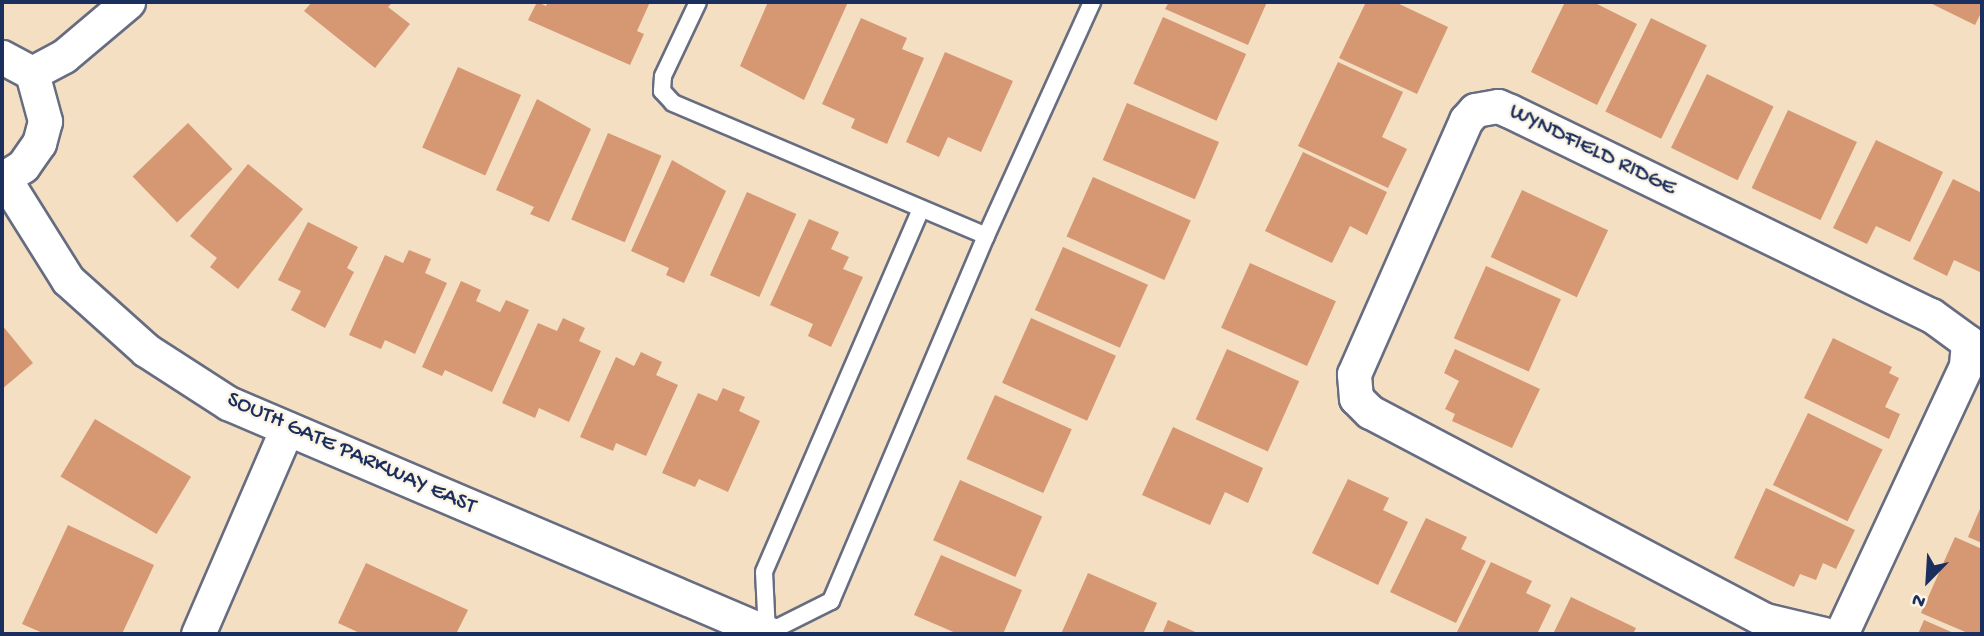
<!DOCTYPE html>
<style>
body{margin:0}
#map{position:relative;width:1984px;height:636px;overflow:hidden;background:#f4dfc2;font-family:"Gochi Hand",sans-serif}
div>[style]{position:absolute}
.building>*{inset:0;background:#d69773;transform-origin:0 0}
.roads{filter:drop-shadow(2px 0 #676d81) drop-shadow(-2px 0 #676d81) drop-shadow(0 2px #676d81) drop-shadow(0 -2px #676d81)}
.lane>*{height:16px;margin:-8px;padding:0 8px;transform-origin:8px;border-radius:8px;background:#fff}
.street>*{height:33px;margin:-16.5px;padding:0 16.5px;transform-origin:16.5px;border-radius:16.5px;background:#fff}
span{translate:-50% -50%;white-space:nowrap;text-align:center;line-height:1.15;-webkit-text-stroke:5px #fcf5e5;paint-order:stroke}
.street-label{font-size:23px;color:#1b2f5e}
.frame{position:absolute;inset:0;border:4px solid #1b2f5e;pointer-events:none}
.north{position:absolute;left:1893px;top:545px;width:70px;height:70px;-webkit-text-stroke:5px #fcf5e5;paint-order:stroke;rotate:204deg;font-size:19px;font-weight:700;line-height:28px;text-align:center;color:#1b2f5e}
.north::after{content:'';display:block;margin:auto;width:24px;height:32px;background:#1b2f5e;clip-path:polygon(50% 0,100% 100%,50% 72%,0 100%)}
</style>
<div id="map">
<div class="building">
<div style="clip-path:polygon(312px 2px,393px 2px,388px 7px,410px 24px,375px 68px,304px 11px)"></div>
<div style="clip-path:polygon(537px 2px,546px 6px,548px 2px,650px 2px,637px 31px,644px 34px,630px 65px,528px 20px)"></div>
<div style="clip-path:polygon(768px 2px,848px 2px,804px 100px,740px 66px)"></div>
<div style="clip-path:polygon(1169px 2px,1267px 2px,1248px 45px,1165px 9px)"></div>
<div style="clip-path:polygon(1366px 2px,1395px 2px,1448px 27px,1417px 94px,1339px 58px)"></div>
<div style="clip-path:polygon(1565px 2px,1593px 2px,1637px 24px,1597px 105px,1531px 72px)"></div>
<div style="clip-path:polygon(1928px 2px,1982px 2px,1982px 11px,1975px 25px)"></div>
<div style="left:1163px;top:17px;width:91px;height:73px;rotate:24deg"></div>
<div style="clip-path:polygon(861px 18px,907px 38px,902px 49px,924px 58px,887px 144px,851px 128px,855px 119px,822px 104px)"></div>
<div style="left:1651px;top:18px;width:62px;height:104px;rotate:26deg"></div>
<div style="clip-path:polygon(945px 52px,1013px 81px,981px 152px,948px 137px,939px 157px,906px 142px)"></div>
<div style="clip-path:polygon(1338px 62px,1403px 92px,1382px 137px,1407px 149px,1388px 188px,1298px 146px)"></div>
<div style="left:458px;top:67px;width:69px;height:88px;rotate:24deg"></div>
<div style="left:1707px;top:74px;width:74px;height:82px;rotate:26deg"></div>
<div style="clip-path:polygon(537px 99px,591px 129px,549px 222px,530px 214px,534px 207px,496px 190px)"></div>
<div style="left:1127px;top:103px;width:100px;height:62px;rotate:23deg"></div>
<div style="left:1788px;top:110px;width:76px;height:86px;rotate:25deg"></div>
<div style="left:188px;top:123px;width:64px;height:77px;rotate:46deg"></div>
<div style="left:608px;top:133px;width:58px;height:94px;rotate:23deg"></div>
<div style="clip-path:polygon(1876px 140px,1943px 172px,1910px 242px,1876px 226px,1867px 244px,1833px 228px)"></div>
<div style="clip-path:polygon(1303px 152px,1387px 192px,1367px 235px,1350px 226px,1332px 263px,1265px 231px)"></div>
<div style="clip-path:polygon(672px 160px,726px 191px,684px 283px,666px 275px,669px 268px,631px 251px)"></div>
<div style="clip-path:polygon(248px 164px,303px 209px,238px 289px,210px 267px,217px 258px,190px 236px)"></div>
<div style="left:1093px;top:177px;width:107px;height:65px;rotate:24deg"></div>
<div style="clip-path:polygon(1953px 179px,1982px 193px,1982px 273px,1954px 260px,1947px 276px,1913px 259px)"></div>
<div style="left:1522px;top:190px;width:95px;height:74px;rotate:25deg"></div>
<div style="left:747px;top:192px;width:54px;height:91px;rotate:24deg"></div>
<div style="clip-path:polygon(809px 219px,839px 232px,831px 249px,849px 257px,843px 269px,863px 277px,831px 347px,808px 336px,813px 324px,770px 305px)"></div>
<div style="clip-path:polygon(308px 222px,358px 247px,347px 268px,354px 272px,325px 328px,291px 310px,301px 291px,278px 280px)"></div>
<div style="left:1063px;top:247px;width:93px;height:69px;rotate:24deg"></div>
<div style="clip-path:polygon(409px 250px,431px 259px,425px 273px,447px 283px,415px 354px,385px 340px,381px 349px,349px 335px,385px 255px,403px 263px)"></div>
<div style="left:1250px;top:263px;width:94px;height:71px;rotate:24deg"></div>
<div style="left:1486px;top:266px;width:82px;height:79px;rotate:24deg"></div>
<div style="clip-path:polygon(461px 281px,481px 290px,476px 301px,500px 312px,506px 300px,529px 310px,492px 392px,445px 370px,442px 376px,422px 367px)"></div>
<div style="clip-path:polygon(563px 318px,585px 328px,579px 341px,601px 351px,569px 422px,539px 408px,535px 418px,502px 403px,538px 323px,557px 331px)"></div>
<div style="left:1031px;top:318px;width:93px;height:71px;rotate:24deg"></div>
<div style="clip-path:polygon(2px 325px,33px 363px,2px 389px)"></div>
<div style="clip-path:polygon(1833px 338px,1892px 367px,1889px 373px,1899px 378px,1885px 407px,1900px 414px,1889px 439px,1804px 398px)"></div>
<div style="left:1227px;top:349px;width:79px;height:77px;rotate:24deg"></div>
<div style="clip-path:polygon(1455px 349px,1540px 389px,1512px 448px,1452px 421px,1455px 414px,1445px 409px,1459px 381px,1444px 373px)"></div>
<div style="clip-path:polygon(641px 352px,662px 362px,656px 375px,678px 385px,646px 456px,616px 443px,613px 451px,580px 437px,616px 357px,634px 366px)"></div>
<div style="clip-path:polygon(723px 388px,745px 397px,739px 411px,760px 421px,728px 492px,699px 479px,695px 487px,662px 473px,698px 393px,717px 401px)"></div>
<div style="left:995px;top:395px;width:84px;height:70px;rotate:24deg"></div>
<div style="left:1808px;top:413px;width:83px;height:80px;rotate:26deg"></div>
<div style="left:95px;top:419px;width:112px;height:67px;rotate:31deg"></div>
<div style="clip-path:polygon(1173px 427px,1263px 468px,1248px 503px,1225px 492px,1210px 525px,1142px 495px)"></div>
<div style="clip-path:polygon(1348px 479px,1389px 498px,1383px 510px,1408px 522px,1378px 585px,1312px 553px)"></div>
<div style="left:960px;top:480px;width:90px;height:66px;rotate:24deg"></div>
<div style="clip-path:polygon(1766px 488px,1855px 530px,1836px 569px,1823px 563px,1816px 580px,1800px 574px,1794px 587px,1734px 558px)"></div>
<div style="clip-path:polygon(1982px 504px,1982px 543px,1968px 537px)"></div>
<div style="clip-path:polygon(1426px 518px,1467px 537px,1461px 549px,1486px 561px,1456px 623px,1390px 592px)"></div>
<div style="clip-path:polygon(68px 525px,154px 565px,122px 634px,45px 634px,22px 624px)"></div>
<div style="clip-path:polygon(1955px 537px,1982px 549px,1982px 634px,1970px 634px,1921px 613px)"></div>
<div style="clip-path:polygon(941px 555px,1022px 590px,1003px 634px,958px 634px,914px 615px)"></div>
<div style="clip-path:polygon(1491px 562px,1532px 581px,1526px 593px,1551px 605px,1537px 634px,1456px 634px)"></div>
<div style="clip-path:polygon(366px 563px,468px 610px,456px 634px,362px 634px,338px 623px)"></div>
<div style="clip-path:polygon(1088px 573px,1157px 603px,1143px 634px,1061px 634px)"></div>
<div style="clip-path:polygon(1571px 597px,1636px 628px,1633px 634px,1553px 634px)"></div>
<div style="clip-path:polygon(1168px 620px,1200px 634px,1162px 634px)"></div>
<div style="clip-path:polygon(1924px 620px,1956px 634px,1918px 634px)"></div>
</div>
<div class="roads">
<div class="lane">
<div style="left:698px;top:2px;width:82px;rotate:115.3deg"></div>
<div style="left:663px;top:76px;width:15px;rotate:94deg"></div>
<div style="left:662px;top:91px;width:16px;rotate:47deg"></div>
<div style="left:673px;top:103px;width:340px;rotate:23deg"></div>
<div style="left:921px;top:209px;width:395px;rotate:113.4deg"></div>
<div style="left:764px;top:572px;width:61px;rotate:87.2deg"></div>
<div style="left:767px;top:633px;width:72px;rotate:-26.6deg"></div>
<div style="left:831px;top:601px;width:397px;rotate:-67deg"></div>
<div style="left:986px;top:236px;width:257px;rotate:-65.6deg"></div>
</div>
<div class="street">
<div style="left:2px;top:57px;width:34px;rotate:28deg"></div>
<div style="left:32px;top:73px;width:50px;rotate:74.8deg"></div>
<div style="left:45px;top:121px;width:23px;rotate:105deg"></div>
<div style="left:39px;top:143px;width:28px;rotate:125deg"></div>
<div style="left:23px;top:166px;width:25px;rotate:148deg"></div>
<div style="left:32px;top:73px;width:36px;rotate:-28deg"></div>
<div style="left:64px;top:56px;width:84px;rotate:-40.2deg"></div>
<div style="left:4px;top:178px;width:120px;rotate:57.9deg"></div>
<div style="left:68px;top:280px;width:105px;rotate:41.9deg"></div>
<div style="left:146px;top:350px;width:98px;rotate:32.9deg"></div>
<div style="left:228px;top:403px;width:589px;rotate:23.08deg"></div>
<div style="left:198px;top:634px;width:224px;rotate:-66.6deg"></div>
<div style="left:1824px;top:634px;width:61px;rotate:-166.7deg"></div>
<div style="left:1765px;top:620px;width:446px;rotate:-152.2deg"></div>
<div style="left:1370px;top:412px;width:20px;rotate:-135deg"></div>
<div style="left:1356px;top:398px;width:24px;rotate:-95deg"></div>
<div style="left:1354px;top:374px;width:278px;rotate:-66.2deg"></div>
<div style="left:1466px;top:120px;width:13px;rotate:-48deg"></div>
<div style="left:1475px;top:110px;width:23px;rotate:-10deg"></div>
<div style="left:1498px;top:106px;width:13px;rotate:23deg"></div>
<div style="left:1510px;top:111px;width:468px;rotate:25.9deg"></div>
<div style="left:1931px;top:315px;width:46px;rotate:36.1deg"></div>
<div style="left:1968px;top:342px;width:24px;rotate:95deg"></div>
<div style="left:1966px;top:366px;width:296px;rotate:115deg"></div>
</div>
</div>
<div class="street-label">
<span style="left:1592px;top:151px;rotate:26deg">WYNDFIELD RIDGE</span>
<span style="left:351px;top:454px;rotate:24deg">SOUTH GATE PARKWAY EAST</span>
</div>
<div class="frame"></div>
<div class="north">N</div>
</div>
